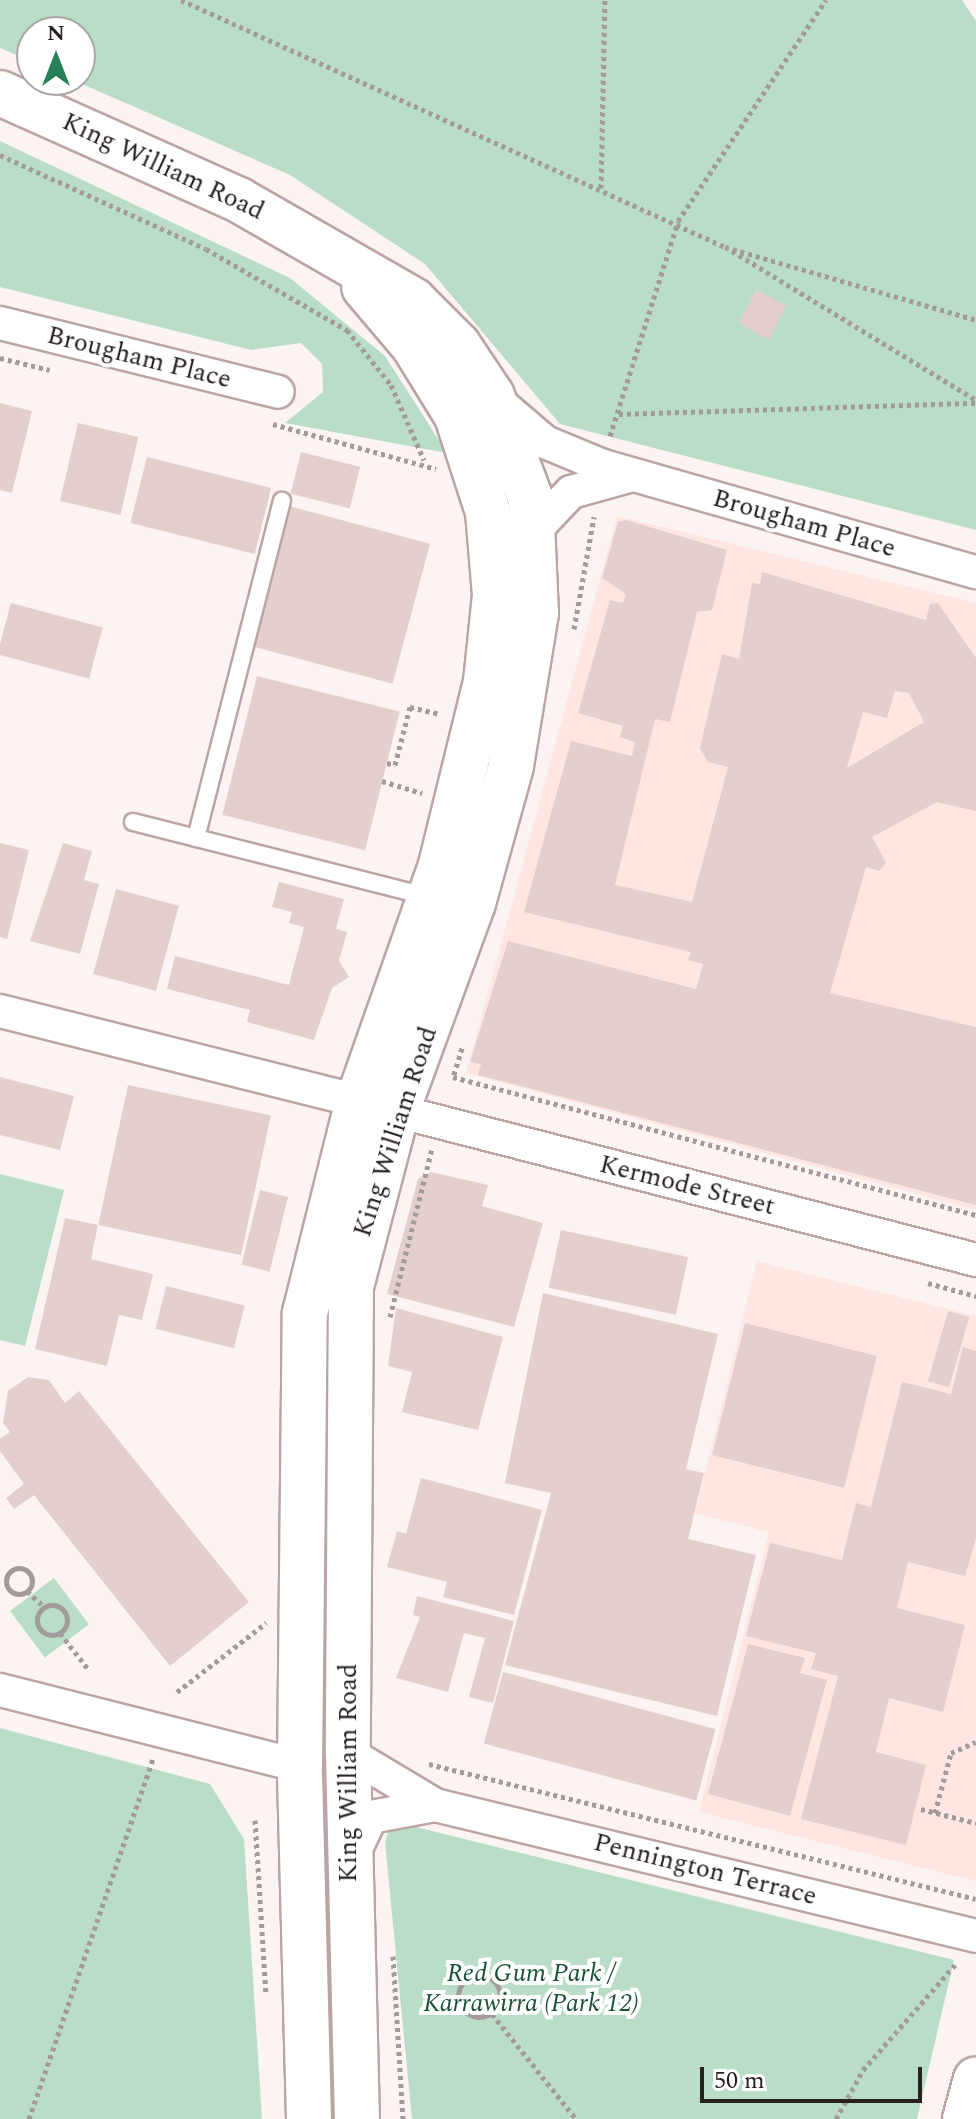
<!DOCTYPE html>
<style>
body{margin:0}
#map{position:relative;width:976px;height:2119px;overflow:hidden;background:#fcf4f2;font-family:Spectral,serif}
div>[style]{position:absolute}
.built>*{inset:0;background:#ffe6e3}
.green>*{inset:0;background:#b9ddc7;transform-origin:0 0}
.building>*{inset:0;background:#e4cfcc;transform-origin:0 0}
.path>*{height:5px;margin-top:-2.5px;transform-origin:0;background:repeating-linear-gradient(90deg,#a39b99 0 4px,transparent 0 8px)}
.path>.ring{margin:-2.5px;padding:0;box-sizing:content-box;background:none;border:5px solid #a39b99;border-radius:50%}
.roads{filter:drop-shadow(2px 0 #baa5a3) drop-shadow(-2px 0 #baa5a3) drop-shadow(0 2px #baa5a3) drop-shadow(0 -2px #baa5a3)}
.service>*{height:16px;margin:-8px;padding:0 8px;transform-origin:8px;border-radius:8px;background:#fff}
.minor>*{height:32px;margin:-16px;padding:0 16px;transform-origin:16px;border-radius:16px;background:#fff}
.secondary>*{height:44px;margin:-22px;padding:0 22px;transform-origin:22px;border-radius:22px;background:#fff}
span{translate:-50% -50%;white-space:nowrap;text-align:center;line-height:1.15;-webkit-text-stroke:8px #fff;paint-order:stroke}
.street-label{font-size:26px;color:#28201f}
.park-label{font-size:26px;color:#1b5337;font-style:italic}
.north{position:absolute;left:16px;top:16px;width:80px;height:80px;box-sizing:border-box;background:#fff;border:2px solid #a9a6a5;border-radius:50%;rotate:0deg;font-size:22px;font-weight:700;line-height:32px;text-align:center;color:#28201f}
.north::after{content:'';display:block;margin:auto;width:28px;height:36px;background:#278156;clip-path:polygon(50% 0,100% 100%,50% 72%,0 100%)}
.scale{position:absolute;left:700px;top:2067px;width:222px;height:36px;box-sizing:border-box;border:4px solid #28201f;border-top:0;padding-left:10px;font-size:24px;line-height:28px;white-space:nowrap;color:#28201f;-webkit-text-stroke:6px #fff;paint-order:stroke}
</style>
<div id="map">
<div class="built">
<div style="clip-path:polygon(617px 516px,976px 603px,976px 1210px,466px 1073px)"></div>
<div style="clip-path:polygon(757px 1261px,976px 1316px,976px 1881px,699px 1812px,769px 1532px,695px 1513px)"></div>
</div>
<div class="green">
<div style="clip-path:polygon(0 0,962px 0,976px 21px,976px 530px,560px 424px,425px 264px,290px 175px,73px 80px,80px 80px,80px 32px,32px 32px,32px 62px,0 48px)"></div>
<div style="clip-path:polygon(0 141px,290px 278px,385px 356px,447px 453px,285px 423px,323px 392px,322px 364px,301px 343px,251px 350px,0 287px)"></div>
<div style="clip-path:polygon(0 1174px,64px 1190px,25px 1346px,0 1340px)"></div>
<div style="left:54px;top:1578px;width:58px;height:55px;rotate:53deg"></div>
<div style="clip-path:polygon(0 1728px,210px 1784px,244px 1839px,262px 2119px,0 2119px)"></div>
<div style="clip-path:polygon(392px 1821px,954px 1960px,917px 2119px,412px 2119px,385px 1842px)"></div>
</div>
<div class="building">
<div style="left:756px;top:290px;width:34px;height:38px;rotate:27deg"></div>
<div style="clip-path:polygon(0 403px,32px 411px,12px 493px,0 490px)"></div>
<div style="left:78px;top:423px;width:62px;height:80px;rotate:13deg"></div>
<div style="left:301px;top:452px;width:61px;height:43px;rotate:14deg"></div>
<div style="left:147px;top:457px;width:128px;height:68px;rotate:14deg"></div>
<div style="left:289px;top:506px;width:146px;height:145px;rotate:15deg"></div>
<div style="clip-path:polygon(evenodd,626px 520px,727px 550px,712px 610px,697px 612px,670px 722px,655px 719px,615px 885px,692px 902px,728px 767px,708px 762px,700px 748px,722px 654px,739px 659px,752px 583px,760px 584px,762px 572px,926px 620px,930px 604px,938px 603px,976px 658px,976px 811px,937px 802px,872px 837px,886px 863px,879px 871px,866px 867px,830px 993px,976px 1027px,976px 1205px,478px 1075px,481px 1064px,470px 1062px,508px 941px,696px 989px,700px 975px,703px 964px,688px 960px,691px 952px,524px 912px,571px 741px,632px 756px,635px 742px,620px 737px,623px 726px,578px 713px,610px 600px,623px 603px,626px 594px,602px 578px,618px 522px,626px 520px,895px 691px,909px 693px,924px 722px,847px 768px,863px 712px,887px 718px,895px 691px)"></div>
<div style="left:11px;top:603px;width:95px;height:53px;rotate:15deg"></div>
<div style="left:257px;top:676px;width:147px;height:143px;rotate:14deg"></div>
<div style="clip-path:polygon(0 843px,29px 850px,7px 939px,0 937px)"></div>
<div style="clip-path:polygon(63px 843px,92px 851px,84px 880px,99px 884px,80px 954px,30px 941px)"></div>
<div style="clip-path:polygon(279px 882px,344px 899px,336px 929px,347px 932px,339px 961px,349px 977px,332px 988px,314px 1040px,247px 1022px,250px 1010px,167px 989px,175px 956px,289px 985px,304px 927px,289px 923px,292px 912px,272px 907px)"></div>
<div style="left:116px;top:889px;width:65px;height:88px;rotate:15deg"></div>
<div style="clip-path:polygon(0 1077px,74px 1096px,60px 1150px,0 1135px)"></div>
<div style="left:128px;top:1085px;width:146px;height:143px;rotate:12deg"></div>
<div style="clip-path:polygon(431px 1172px,488px 1185px,482px 1206px,543px 1223px,514px 1327px,387px 1294px,418px 1179px)"></div>
<div style="left:260px;top:1190px;width:29px;height:77px;rotate:14deg"></div>
<div style="clip-path:polygon(65px 1218px,98px 1225px,91px 1259px,153px 1274px,142px 1320px,119px 1315px,107px 1366px,35px 1349px)"></div>
<div style="left:561px;top:1230px;width:130px;height:59px;rotate:12deg"></div>
<div style="left:166px;top:1286px;width:81px;height:44px;rotate:14deg"></div>
<div style="clip-path:polygon(543px 1293px,718px 1334px,686px 1469px,704px 1473px,688px 1539px,756px 1555px,717px 1716px,505px 1665px,551px 1493px,505px 1483px)"></div>
<div style="clip-path:polygon(396px 1308px,503px 1337px,478px 1430px,402px 1412px,412px 1372px,388px 1366px)"></div>
<div style="left:948px;top:1311px;width:22px;height:73px;rotate:16deg"></div>
<div style="left:745px;top:1323px;width:136px;height:136px;rotate:14deg"></div>
<div style="clip-path:polygon(963px 1347px,976px 1351px,976px 1538px,965px 1576px,908px 1562px,897px 1608px,965px 1625px,943px 1712px,889px 1698px,876px 1752px,926px 1765px,906px 1845px,801px 1819px,838px 1676px,811px 1669px,816px 1653px,746px 1636px,770px 1543px,842px 1560px,856px 1503px,871px 1507px,902px 1382px,951px 1394px)"></div>
<div style="clip-path:polygon(28px 1377px,49px 1380px,65px 1403px,79px 1391px,249px 1602px,170px 1666px,34px 1495px,14px 1509px,6px 1498px,24px 1484px,0 1451px,0 1439px,10px 1432px,3px 1423px,8px 1391px)"></div>
<div style="clip-path:polygon(421px 1478px,542px 1510px,514px 1615px,443px 1597px,447px 1582px,387px 1567px,397px 1531px,406px 1534px)"></div>
<div style="clip-path:polygon(417px 1596px,514px 1621px,493px 1703px,469px 1697px,485px 1638px,464px 1633px,448px 1692px,396px 1678px,420px 1617px,413px 1615px)"></div>
<div style="clip-path:polygon(748px 1644px,805px 1658px,800px 1673px,827px 1680px,790px 1816px,708px 1794px)"></div>
<div style="left:503px;top:1672px;width:220px;height:74px;rotate:15deg"></div>
</div>
<div class="path">
<div style="left:181px;top:0;width:597px;rotate:24.42deg"></div>
<div style="left:725px;top:247px;width:261px;rotate:16.2deg"></div>
<div style="left:0;top:155px;width:226px;rotate:24.5deg"></div>
<div style="left:206px;top:249px;width:163px;rotate:29.9deg"></div>
<div style="left:347px;top:330px;width:70px;rotate:51.3deg"></div>
<div style="left:391px;top:385px;width:82px;rotate:66.3deg"></div>
<div style="left:601px;top:188px;width:188px;rotate:-88.8deg"></div>
<div style="left:732px;top:251px;width:286px;rotate:31.4deg"></div>
<div style="left:0;top:358px;width:51px;rotate:13.5deg"></div>
<div style="left:619px;top:414px;width:357px;rotate:-1.8deg"></div>
<div style="left:273px;top:424px;width:169px;rotate:15.4deg"></div>
<div style="left:610px;top:436px;width:225px;rotate:-72.4deg"></div>
<div style="left:678px;top:221px;width:266px;rotate:-56.2deg"></div>
<div style="left:574px;top:629px;width:114px;rotate:-79.9deg"></div>
<div style="left:387px;top:763px;width:8px;rotate:14deg"></div>
<div style="left:395px;top:765px;width:60px;rotate:-75.5deg"></div>
<div style="left:410px;top:707px;width:31px;rotate:13deg"></div>
<div style="left:382px;top:781px;width:42px;rotate:16.7deg"></div>
<div style="left:462px;top:1048px;width:30px;rotate:107deg"></div>
<div style="left:453px;top:1077px;width:541px;rotate:14.78deg"></div>
<div style="left:928px;top:1283px;width:50px;rotate:15.2deg"></div>
<div style="left:390px;top:1317px;width:174px;rotate:-76deg"></div>
<div class="ring" style="left:6px;top:1568px;width:21px;height:21px"></div>
<div style="left:27px;top:1591px;width:23px;rotate:43deg"></div>
<div class="ring" style="left:37px;top:1605px;width:25px;height:25px"></div>
<div style="left:60px;top:1633px;width:46px;rotate:52.1deg"></div>
<div style="left:177px;top:1692px;width:113px;rotate:-37.8deg"></div>
<div style="left:429px;top:1764px;width:563px;rotate:13.86deg"></div>
<div style="left:921px;top:1809px;width:57px;rotate:14.3deg"></div>
<div style="left:935px;top:1813px;width:62px;rotate:-75.1deg"></div>
<div style="left:951px;top:1753px;width:27px;rotate:-24deg"></div>
<div style="left:255px;top:1820px;width:174px;rotate:86.4deg"></div>
<div style="left:393px;top:1956px;width:163px;rotate:86.5deg"></div>
<div class="ring" style="left:458px;top:1975px;width:37px;height:37px"></div>
<div style="left:492px;top:2014px;width:134px;rotate:51.3deg"></div>
<div style="left:29px;top:2119px;width:383px;rotate:-71deg"></div>
<div style="left:836px;top:2119px;width:56px;rotate:-61.1deg"></div>
<div style="left:863px;top:2070px;width:140px;rotate:-48.8deg"></div>
</div>
<div class="roads">
<div class="service">
<div style="left:133px;top:822px;width:302px;rotate:14.2deg"></div>
<div style="left:196px;top:838px;width:348px;rotate:-75.7deg"></div>
</div>
<div class="minor">
<div style="left:0;top:323px;width:286px;rotate:13.9deg"></div>
<div style="left:497px;top:401px;width:63px;rotate:40.5deg"></div>
<div style="left:545px;top:442px;width:63px;rotate:22.5deg"></div>
<div style="left:603px;top:466px;width:388px;rotate:15.9deg"></div>
<div style="left:536px;top:529px;width:51px;rotate:-46.6deg"></div>
<div style="left:571px;top:492px;width:60px;rotate:-15.4deg"></div>
<div style="left:0;top:1011px;width:369px;rotate:14.1deg"></div>
<div style="left:397px;top:1111px;width:598px;rotate:14.43deg"></div>
<div style="left:0;top:1690px;width:309px;rotate:14.2deg"></div>
<div style="left:348px;top:1753px;width:101px;rotate:30.9deg"></div>
<div style="left:435px;top:1805px;width:557px;rotate:13.61deg"></div>
<div style="left:353px;top:1855px;width:42px;rotate:-64.7deg"></div>
<div style="left:371px;top:1817px;width:65px;rotate:-10.6deg"></div>
</div>
<div class="secondary">
<div style="left:0;top:93px;width:262px;rotate:24.1deg"></div>
<div style="left:239px;top:200px;width:201px;rotate:29.9deg"></div>
<div style="left:413px;top:300px;width:64px;rotate:45deg"></div>
<div style="left:458px;top:345px;width:61px;rotate:56.3deg"></div>
<div style="left:492px;top:396px;width:111px;rotate:69.4deg"></div>
<div style="left:531px;top:500px;width:113px;rotate:87.5deg"></div>
<div style="left:536px;top:613px;width:155px;rotate:99.3deg"></div>
<div style="left:511px;top:766px;width:142px;rotate:105.5deg"></div>
<div style="left:473px;top:903px;width:221px;rotate:110.1deg"></div>
<div style="left:397px;top:1111px;width:181px;rotate:104.7deg"></div>
<div style="left:351px;top:1286px;width:467px;rotate:90.4deg"></div>
<div style="left:348px;top:1753px;width:366px;rotate:88.6deg"></div>
<div style="left:309px;top:2119px;width:353px;rotate:-91.5deg"></div>
<div style="left:300px;top:1766px;width:453px;rotate:-89.4deg"></div>
<div style="left:305px;top:1313px;width:219px;rotate:-76deg"></div>
<div style="left:358px;top:1101px;width:250px;rotate:-70.6deg"></div>
<div style="left:441px;top:865px;width:188px;rotate:-76.2deg"></div>
<div style="left:486px;top:682px;width:87px;rotate:-84.1deg"></div>
<div style="left:495px;top:595px;width:83px;rotate:-94.8deg"></div>
<div style="left:488px;top:512px;width:101px;rotate:-107.9deg"></div>
<div style="left:457px;top:416px;width:82px;rotate:-121.6deg"></div>
<div style="left:414px;top:346px;width:77px;rotate:-130.3deg"></div>
<div style="left:965px;top:2119px;width:41px;rotate:-74.6deg"></div>
</div>
</div>
<div class="street-label">
<span style="left:163px;top:167px;rotate:25deg">King William Road</span>
<span style="left:139px;top:358px;rotate:14deg">Brougham Place</span>
<span style="left:804px;top:524px;rotate:16deg">Brougham Place</span>
<span style="left:396px;top:1132px;rotate:-72deg">King William Road</span>
<span style="left:687px;top:1186px;rotate:14deg">Kermode Street</span>
<span style="left:349px;top:1773px;rotate:-90deg">King William Road</span>
<span style="left:705px;top:1870px;rotate:14deg">Pennington Terrace</span>
</div>
<div class="park-label">
<span style="left:531px;top:1989px">Red Gum Park /<br>Karrawirra (Park 12)</span>
</div>
<div class="north">N</div>
<div class="scale">50 m</div>
</div>
